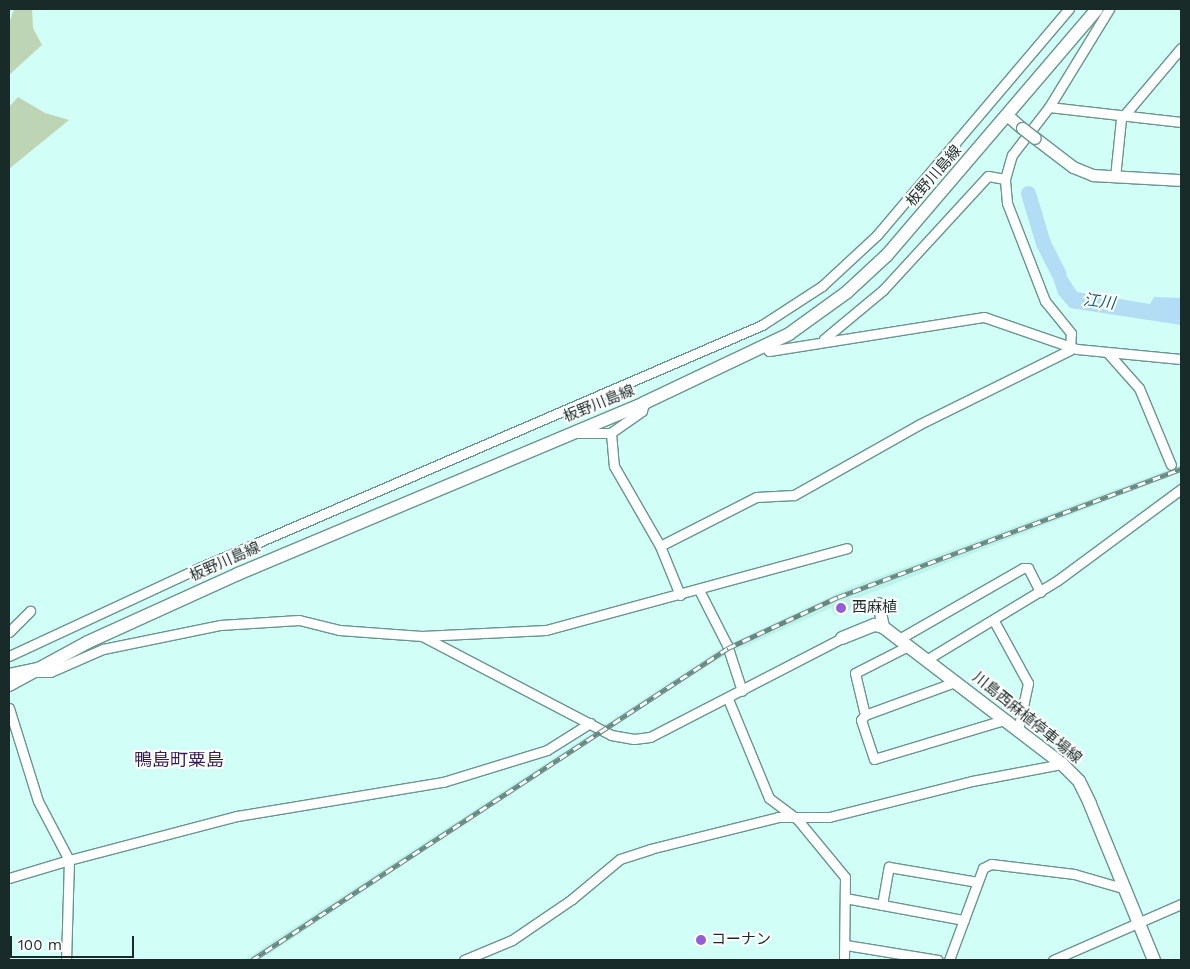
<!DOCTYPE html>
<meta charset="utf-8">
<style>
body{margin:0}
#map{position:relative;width:1190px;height:969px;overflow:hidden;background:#d1fff7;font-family:"Work Sans","Noto Sans JP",sans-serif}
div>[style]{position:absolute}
.built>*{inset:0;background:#bcf4eb}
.green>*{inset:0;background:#bed5b5}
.water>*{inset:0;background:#b2ddf4}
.river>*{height:15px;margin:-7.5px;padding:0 7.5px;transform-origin:7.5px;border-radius:7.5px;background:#b2ddf4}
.roads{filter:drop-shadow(1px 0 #6a958f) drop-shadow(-1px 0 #6a958f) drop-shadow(0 1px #6a958f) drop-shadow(0 -1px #6a958f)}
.minor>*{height:9px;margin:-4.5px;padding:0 4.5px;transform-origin:4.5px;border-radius:4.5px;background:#fff}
.tertiary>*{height:11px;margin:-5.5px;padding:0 5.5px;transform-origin:5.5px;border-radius:5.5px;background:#fff}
.secondary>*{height:12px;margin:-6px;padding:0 6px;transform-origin:6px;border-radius:6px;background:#fff}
.rail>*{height:4.5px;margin-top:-2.25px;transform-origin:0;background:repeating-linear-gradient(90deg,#fff 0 8px,#698782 0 16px);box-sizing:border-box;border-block:1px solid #698782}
.bridges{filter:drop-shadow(1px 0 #6a958f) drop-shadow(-1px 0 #6a958f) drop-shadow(0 1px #6a958f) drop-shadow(0 -1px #6a958f)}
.tertiary-bridge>*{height:11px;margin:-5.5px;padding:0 5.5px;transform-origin:5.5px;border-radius:5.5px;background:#fff}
.dots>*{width:14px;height:14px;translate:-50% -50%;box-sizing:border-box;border:2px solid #fff;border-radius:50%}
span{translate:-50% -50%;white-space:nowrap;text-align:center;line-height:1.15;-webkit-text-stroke:4px #fff;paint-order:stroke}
.street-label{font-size:15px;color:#192b28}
.poi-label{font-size:15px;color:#192b28}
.left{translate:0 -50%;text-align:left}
.water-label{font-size:16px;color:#0f5d7c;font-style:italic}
.quarter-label{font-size:18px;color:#361d56}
.frame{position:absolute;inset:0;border:10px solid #192b28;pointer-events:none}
.scale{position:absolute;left:10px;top:936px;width:124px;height:22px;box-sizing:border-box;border:2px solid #192b28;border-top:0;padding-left:6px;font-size:15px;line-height:18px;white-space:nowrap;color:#192b28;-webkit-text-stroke:4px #fff;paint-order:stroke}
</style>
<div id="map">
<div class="built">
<div style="clip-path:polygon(1181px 465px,1181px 472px,850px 601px,853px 609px,835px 616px,831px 608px,730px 653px,678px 682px,260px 960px,244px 960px,727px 645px,846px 589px)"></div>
</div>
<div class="green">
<div style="clip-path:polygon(14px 9px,32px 9px,33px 28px,42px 45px,9px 75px,9px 23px)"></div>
<div style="clip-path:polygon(18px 97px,45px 113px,69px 120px,9px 169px,9px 107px)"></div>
</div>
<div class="water">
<div style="clip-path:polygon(1052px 253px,1077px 292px,1150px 304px,1154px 297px,1181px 298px,1181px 325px,1070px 308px,1058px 294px,1046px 256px)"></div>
</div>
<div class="river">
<div style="left:1028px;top:193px;width:52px;rotate:73.3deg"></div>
<div style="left:1043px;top:243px;width:34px;rotate:63deg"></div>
</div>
<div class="roads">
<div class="minor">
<div style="left:1049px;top:107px;width:133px;rotate:6.5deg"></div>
<div style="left:1115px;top:177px;width:58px;rotate:-84.1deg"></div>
<div style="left:1121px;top:119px;width:93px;rotate:-49.8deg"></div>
<div style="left:824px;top:339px;width:77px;rotate:-39.7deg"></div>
<div style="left:883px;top:290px;width:155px;rotate:-47.4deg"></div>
<div style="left:988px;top:176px;width:17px;rotate:10deg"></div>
<div style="left:765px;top:346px;width:6px;rotate:51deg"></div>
<div style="left:769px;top:351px;width:218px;rotate:-9deg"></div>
<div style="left:984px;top:317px;width:98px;rotate:19deg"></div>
<div style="left:1077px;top:349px;width:104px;rotate:5.5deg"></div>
<div style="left:1107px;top:352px;width:48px;rotate:48.4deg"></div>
<div style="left:1139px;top:388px;width:83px;rotate:67.4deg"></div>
<div style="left:644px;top:403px;width:8px;rotate:104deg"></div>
<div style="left:642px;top:411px;width:38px;rotate:145deg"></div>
<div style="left:611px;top:433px;width:33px;rotate:85deg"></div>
<div style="left:614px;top:466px;width:92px;rotate:60.1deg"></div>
<div style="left:660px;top:546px;width:53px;rotate:67.8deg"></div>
<div style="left:577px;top:433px;width:34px"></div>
<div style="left:660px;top:546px;width:108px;rotate:-27deg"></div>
<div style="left:756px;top:497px;width:38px;rotate:-3deg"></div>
<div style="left:794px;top:495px;width:142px;rotate:-29.4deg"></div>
<div style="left:918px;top:425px;width:169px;rotate:-26.3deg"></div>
<div style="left:1070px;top:350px;width:17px;rotate:-87deg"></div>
<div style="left:1071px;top:333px;width:41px;rotate:-129.1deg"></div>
<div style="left:1045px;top:301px;width:105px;rotate:-111.2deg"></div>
<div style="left:1007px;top:203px;width:24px;rotate:-95deg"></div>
<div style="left:1005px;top:179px;width:25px;rotate:-74deg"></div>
<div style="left:1012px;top:155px;width:61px;rotate:-52.4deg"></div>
<div style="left:1049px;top:107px;width:115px;rotate:-58.5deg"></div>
<div style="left:699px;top:590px;width:62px;rotate:63deg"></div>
<div style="left:727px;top:645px;width:48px;rotate:71.9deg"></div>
<div style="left:994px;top:621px;width:71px;rotate:61.3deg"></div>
<div style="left:1028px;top:683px;width:48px;rotate:102deg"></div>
<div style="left:9px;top:632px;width:30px;rotate:-45deg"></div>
<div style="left:422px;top:636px;width:124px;rotate:-2.8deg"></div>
<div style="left:546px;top:630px;width:312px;rotate:-15.2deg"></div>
<div style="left:899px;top:639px;width:143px;rotate:-29.8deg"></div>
<div style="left:1023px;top:568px;width:5px"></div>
<div style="left:1028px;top:568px;width:27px;rotate:63deg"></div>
<div style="left:9px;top:656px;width:212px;rotate:-24.9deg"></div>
<div style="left:201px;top:567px;width:611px;rotate:-23.33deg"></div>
<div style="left:762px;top:325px;width:72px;rotate:-33deg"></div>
<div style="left:822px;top:286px;width:75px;rotate:-42.8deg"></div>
<div style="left:877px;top:235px;width:297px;rotate:-49.7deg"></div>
<div style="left:926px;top:660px;width:154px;rotate:-31.2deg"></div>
<div style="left:1058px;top:580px;width:153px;rotate:-36.5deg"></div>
<div style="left:36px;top:672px;width:14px"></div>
<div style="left:50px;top:672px;width:58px;rotate:-23.5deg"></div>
<div style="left:103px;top:649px;width:119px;rotate:-11.6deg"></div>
<div style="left:220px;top:625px;width:79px;rotate:-3.6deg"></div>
<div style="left:299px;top:620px;width:41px;rotate:14deg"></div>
<div style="left:339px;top:630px;width:83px;rotate:4.1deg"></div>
<div style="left:422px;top:636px;width:213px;rotate:27.6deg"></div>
<div style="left:611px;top:735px;width:23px;rotate:10deg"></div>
<div style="left:634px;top:739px;width:16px;rotate:-7deg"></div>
<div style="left:650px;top:737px;width:216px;rotate:-27.3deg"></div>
<div style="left:9px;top:673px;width:30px;rotate:-12deg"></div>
<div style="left:955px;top:682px;width:96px;rotate:159.9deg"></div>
<div style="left:865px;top:715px;width:6px;rotate:129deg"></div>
<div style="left:861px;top:720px;width:41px;rotate:71.6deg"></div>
<div style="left:874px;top:759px;width:136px;rotate:-16.7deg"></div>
<div style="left:728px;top:699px;width:107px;rotate:67.5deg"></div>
<div style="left:769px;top:798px;width:36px;rotate:37deg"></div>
<div style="left:798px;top:820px;width:74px;rotate:50.5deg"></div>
<div style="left:845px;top:877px;width:83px;rotate:90.7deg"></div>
<div style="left:9px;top:708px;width:97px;rotate:72.7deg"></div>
<div style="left:38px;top:801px;width:67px;rotate:62.3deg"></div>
<div style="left:69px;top:860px;width:174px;rotate:-14.7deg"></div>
<div style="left:237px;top:816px;width:209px;rotate:-9.4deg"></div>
<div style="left:443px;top:782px;width:109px;rotate:-17.1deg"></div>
<div style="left:547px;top:750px;width:51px;rotate:-32.1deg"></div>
<div style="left:865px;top:715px;width:43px;rotate:-103.4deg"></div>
<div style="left:855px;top:673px;width:59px;rotate:-27deg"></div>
<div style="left:9px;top:878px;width:63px;rotate:-16.7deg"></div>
<div style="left:69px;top:860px;width:100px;rotate:91.7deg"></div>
<div style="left:845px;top:898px;width:121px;rotate:10.5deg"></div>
<div style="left:882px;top:905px;width:39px;rotate:-80deg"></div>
<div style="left:889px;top:867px;width:90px;rotate:9.6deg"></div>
<div style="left:846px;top:945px;width:93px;rotate:9.3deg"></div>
<div style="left:464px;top:960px;width:52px;rotate:-22.6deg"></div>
<div style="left:512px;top:940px;width:73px;rotate:-34.3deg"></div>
<div style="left:572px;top:899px;width:62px;rotate:-39.8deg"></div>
<div style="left:620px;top:859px;width:32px;rotate:-18deg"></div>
<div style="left:650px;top:849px;width:132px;rotate:-14deg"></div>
<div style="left:778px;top:817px;width:51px"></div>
<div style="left:829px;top:817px;width:147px;rotate:-14.1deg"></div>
<div style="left:972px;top:781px;width:92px;rotate:-10.7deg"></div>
<div style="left:949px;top:960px;width:98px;rotate:-69.7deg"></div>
<div style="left:983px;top:868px;width:9px;rotate:-27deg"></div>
<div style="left:991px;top:864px;width:84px;rotate:6.9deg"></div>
<div style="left:1074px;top:874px;width:54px;rotate:16.1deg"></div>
<div style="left:1053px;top:960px;width:140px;rotate:-23.6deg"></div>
</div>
<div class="tertiary">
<div style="left:1008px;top:116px;width:18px;rotate:41deg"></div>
<div style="left:1035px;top:138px;width:48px;rotate:37.3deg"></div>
<div style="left:1073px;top:167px;width:22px;rotate:22deg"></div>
<div style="left:1093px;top:175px;width:88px;rotate:3.3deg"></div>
<div style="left:878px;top:603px;width:25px;rotate:78deg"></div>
</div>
<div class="secondary">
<div style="left:842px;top:638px;width:35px;rotate:-22deg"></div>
<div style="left:875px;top:625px;width:8px;rotate:14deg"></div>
<div style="left:883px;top:627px;width:225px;rotate:37.4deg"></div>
<div style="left:1062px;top:764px;width:24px;rotate:45deg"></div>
<div style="left:1079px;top:781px;width:25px;rotate:64deg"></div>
<div style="left:1090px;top:804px;width:169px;rotate:67.7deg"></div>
<div style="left:9px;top:685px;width:90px;rotate:-28.6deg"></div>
<div style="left:88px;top:642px;width:165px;rotate:-24.4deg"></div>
<div style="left:238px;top:574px;width:441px;rotate:-22.8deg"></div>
<div style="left:644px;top:403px;width:161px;rotate:-25.4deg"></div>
<div style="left:789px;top:334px;width:72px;rotate:-35.9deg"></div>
<div style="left:847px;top:292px;width:54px;rotate:-42.8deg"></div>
<div style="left:887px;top:255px;width:323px;rotate:-49.5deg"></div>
</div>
</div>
<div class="rail">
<div style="left:252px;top:960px;width:569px;rotate:-33.24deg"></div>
<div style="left:728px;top:648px;width:121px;rotate:-24.9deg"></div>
<div style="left:838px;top:597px;width:366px;rotate:-20.5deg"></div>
</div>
<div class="bridges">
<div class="tertiary-bridge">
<div style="left:1022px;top:128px;width:16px;rotate:38deg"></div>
</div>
</div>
<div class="dots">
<div style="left:841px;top:608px;background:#935ed7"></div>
<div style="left:701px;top:940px;background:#935ed7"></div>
</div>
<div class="street-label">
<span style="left:934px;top:176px;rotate:-49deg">板野川島線</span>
<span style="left:599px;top:404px;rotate:-22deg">板野川島線</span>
<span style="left:225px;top:562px;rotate:-24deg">板野川島線</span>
<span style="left:1027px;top:718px;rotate:39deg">川島西麻植停車場線</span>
</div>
<div class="poi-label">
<span class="left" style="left:852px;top:608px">西麻植</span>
<span class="left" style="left:711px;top:940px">コーナン</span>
</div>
<div class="water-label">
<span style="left:1099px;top:302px;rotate:7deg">江川</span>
</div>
<div class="quarter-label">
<span style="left:179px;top:760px">鴨島町粟島</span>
</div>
<div class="frame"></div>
<div class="scale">100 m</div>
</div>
